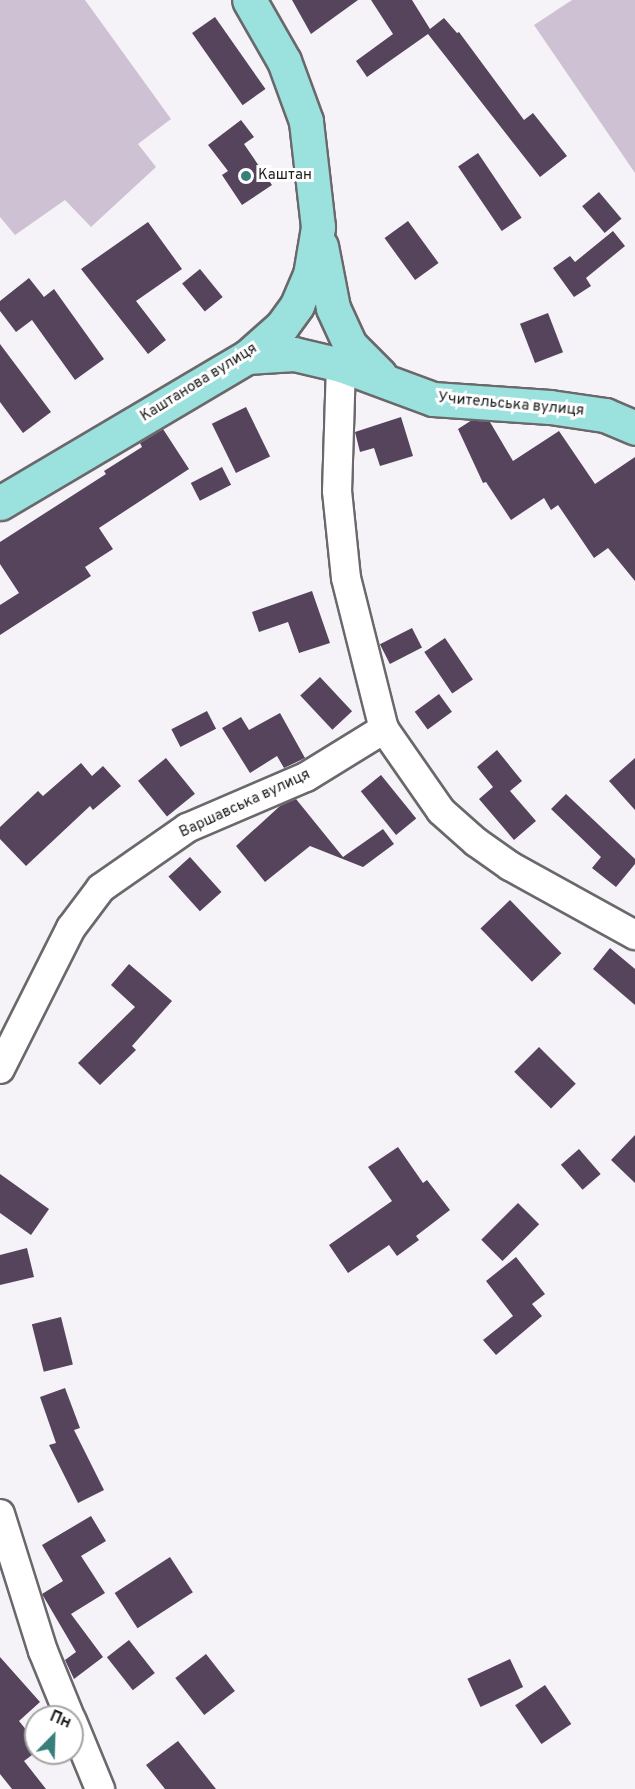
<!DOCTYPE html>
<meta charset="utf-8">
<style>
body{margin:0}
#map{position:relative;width:635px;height:1789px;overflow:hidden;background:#f6f3f8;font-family:Overpass,sans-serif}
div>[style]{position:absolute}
.green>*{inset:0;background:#cec1d4}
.building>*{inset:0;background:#55445c;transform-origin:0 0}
.roads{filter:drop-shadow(2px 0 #6b686c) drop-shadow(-2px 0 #6b686c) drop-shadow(0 2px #6b686c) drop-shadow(0 -2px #6b686c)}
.minor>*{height:28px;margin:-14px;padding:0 14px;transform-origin:14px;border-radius:14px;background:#fff}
.major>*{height:33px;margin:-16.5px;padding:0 16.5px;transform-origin:16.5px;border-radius:16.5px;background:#9be2df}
.dots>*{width:16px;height:16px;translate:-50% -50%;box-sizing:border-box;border:3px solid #fff;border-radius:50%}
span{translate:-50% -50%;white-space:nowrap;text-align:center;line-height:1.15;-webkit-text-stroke:6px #fff;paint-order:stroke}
.poi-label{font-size:15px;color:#1e1d1e}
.left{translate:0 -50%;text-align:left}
.street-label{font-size:15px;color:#1e1d1e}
.north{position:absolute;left:24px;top:1705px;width:60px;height:60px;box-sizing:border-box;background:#fff;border:2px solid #a5a5a5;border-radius:50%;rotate:23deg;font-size:16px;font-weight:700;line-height:24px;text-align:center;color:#1e1d1e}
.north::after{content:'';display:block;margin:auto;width:21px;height:27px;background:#377f7b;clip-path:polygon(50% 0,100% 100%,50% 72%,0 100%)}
</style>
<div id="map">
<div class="green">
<div style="clip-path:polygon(0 0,85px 0,171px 119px,138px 144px,156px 167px,91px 227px,65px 200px,15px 235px,0 217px)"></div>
<div style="clip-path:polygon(572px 0,635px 0,635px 173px,534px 25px)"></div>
</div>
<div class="building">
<div style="clip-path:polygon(292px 0,358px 0,311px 34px)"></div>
<div style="clip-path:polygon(371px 0,412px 0,430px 29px,444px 18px,457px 33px,459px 32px,524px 120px,533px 113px,567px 156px,540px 177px,428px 34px,367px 77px,356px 61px,393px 34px)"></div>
<div style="left:215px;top:17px;width:88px;height:28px;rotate:55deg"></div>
<div style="clip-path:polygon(241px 120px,254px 137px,244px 144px,272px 185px,242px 205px,222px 175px,228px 171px,208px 145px)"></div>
<div style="left:478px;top:153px;width:78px;height:24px;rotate:56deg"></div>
<div style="left:599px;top:192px;width:35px;height:22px;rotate:50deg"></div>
<div style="left:408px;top:221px;width:52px;height:29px;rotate:54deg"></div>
<div style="clip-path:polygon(148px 222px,182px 269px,136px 301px,166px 340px,148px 354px,81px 269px)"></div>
<div style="clip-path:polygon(613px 231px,625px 246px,586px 278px,591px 286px,574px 297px,553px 268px,570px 256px,575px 262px)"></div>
<div style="left:200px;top:269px;width:36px;height:23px;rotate:51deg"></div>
<div style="clip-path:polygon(29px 278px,44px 297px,54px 289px,104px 359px,75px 380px,32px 320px,16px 332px,0 311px,0 301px)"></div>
<div style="left:548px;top:313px;width:42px;height:30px;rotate:69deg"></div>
<div style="clip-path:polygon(0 344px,51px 412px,23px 433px,0 402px)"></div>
<div style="left:246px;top:407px;width:55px;height:38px;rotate:64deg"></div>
<div style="clip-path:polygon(401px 417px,413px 456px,380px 466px,374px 448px,360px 452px,355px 432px)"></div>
<div style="clip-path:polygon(472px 420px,490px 422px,513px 461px,559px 431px,595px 484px,635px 457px,635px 581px,608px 548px,594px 558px,558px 505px,551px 510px,544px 498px,511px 520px,486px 482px,483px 483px,458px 429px)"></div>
<div style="clip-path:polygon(163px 429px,189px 469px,99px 528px,113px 549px,85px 567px,91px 576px,0 635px,0 605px,19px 593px,0 564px,0 542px,106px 474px,104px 471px,142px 447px,140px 443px)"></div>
<div style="left:222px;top:467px;width:20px;height:35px;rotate:63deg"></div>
<div style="clip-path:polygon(312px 591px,330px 643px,299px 653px,288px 622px,259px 632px,252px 612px)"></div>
<div style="left:412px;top:628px;width:22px;height:36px;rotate:63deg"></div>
<div style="left:445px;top:638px;width:50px;height:25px;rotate:56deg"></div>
<div style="left:320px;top:677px;width:47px;height:27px;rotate:47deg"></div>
<div style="left:439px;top:694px;width:22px;height:30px;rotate:54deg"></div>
<div style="left:207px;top:711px;width:20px;height:40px;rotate:63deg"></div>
<div style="clip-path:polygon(280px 713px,305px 758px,284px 768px,277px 756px,250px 773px,222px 728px,241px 717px,249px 730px)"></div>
<div style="clip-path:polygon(497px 750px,522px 781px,510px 791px,536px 821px,514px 840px,479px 799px,493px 787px,477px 767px)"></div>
<div style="left:166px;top:758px;width:46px;height:36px;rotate:51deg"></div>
<div style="clip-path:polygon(635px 758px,635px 810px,609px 781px)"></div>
<div style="clip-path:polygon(81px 763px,92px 776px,103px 766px,121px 786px,93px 810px,90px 806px,26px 866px,0 839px,0 827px,38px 791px,43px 796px)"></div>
<div style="left:381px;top:775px;width:56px;height:26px;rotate:51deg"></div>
<div style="clip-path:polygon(566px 794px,635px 859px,635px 864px,616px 887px,592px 868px,601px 857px,551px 809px)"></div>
<div style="clip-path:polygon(296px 799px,343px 857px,383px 829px,394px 844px,363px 867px,310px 846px,265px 882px,236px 846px,280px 806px)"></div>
<div style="left:190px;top:857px;width:47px;height:29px;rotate:48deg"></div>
<div style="left:510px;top:900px;width:74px;height:41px;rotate:46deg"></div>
<div style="clip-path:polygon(610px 948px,635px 969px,635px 1005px,593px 969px)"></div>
<div style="clip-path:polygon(129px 964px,172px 1001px,132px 1046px,136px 1050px,100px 1085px,78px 1063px,135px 1007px,111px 985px)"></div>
<div style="left:539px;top:1047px;width:52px;height:35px;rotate:45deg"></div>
<div style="clip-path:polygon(635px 1135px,635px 1183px,611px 1160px)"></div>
<div style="clip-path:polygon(398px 1147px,423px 1183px,427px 1180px,450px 1210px,416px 1236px,419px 1240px,397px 1256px,389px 1245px,348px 1273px,329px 1245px,392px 1201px,368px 1167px)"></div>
<div style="left:579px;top:1149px;width:33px;height:24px;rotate:49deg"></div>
<div style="clip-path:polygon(0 1174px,49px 1209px,31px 1235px,0 1213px)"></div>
<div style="left:518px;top:1203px;width:30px;height:52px;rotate:45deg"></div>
<div style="clip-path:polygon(27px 1248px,34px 1277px,0 1285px,0 1255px)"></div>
<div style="clip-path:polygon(516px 1257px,545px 1294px,532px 1304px,542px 1316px,496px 1355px,483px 1340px,513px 1316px,486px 1281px)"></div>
<div style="left:61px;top:1317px;width:49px;height:30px;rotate:76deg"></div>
<div style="clip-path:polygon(65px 1388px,80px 1428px,74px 1430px,104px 1490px,78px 1503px,49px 1445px,56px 1443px,40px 1397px)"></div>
<div style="clip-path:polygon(91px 1516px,106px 1541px,81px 1556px,105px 1593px,71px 1614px,103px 1657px,74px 1679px,65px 1660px,76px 1652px,42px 1594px,63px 1581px,42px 1545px)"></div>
<div style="left:170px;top:1557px;width:42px;height:66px;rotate:57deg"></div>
<div style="left:129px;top:1640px;width:42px;height:28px;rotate:52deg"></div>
<div style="left:206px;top:1654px;width:47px;height:39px;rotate:52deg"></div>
<div style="clip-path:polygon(0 1657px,40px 1702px,19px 1721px,36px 1742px,36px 1752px,24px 1761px,46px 1789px,12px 1789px,0 1774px)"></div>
<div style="left:510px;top:1659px;width:31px;height:47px;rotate:65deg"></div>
<div style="left:545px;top:1685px;width:47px;height:36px;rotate:56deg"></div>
<div style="clip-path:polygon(178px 1741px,216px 1789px,165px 1789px,146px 1765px)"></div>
</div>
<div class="roads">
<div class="minor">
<div style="left:341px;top:365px;width:126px;rotate:91.8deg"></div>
<div style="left:337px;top:491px;width:87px;rotate:84.1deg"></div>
<div style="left:346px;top:578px;width:156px;rotate:75.9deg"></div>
<div style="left:384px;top:729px;width:100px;rotate:55.2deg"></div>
<div style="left:441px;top:811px;width:47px;rotate:41.5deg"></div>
<div style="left:476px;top:842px;width:42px;rotate:35.2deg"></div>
<div style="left:510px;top:866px;width:143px;rotate:28.9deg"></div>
<div style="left:0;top:1069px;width:158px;rotate:-63.3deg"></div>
<div style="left:71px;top:928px;width:50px;rotate:-53.1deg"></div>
<div style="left:101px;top:888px;width:105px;rotate:-34.9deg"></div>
<div style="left:187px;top:828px;width:129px;rotate:-23.2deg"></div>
<div style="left:306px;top:777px;width:92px;rotate:-31.6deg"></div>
<div style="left:0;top:1514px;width:144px;rotate:72.6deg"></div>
<div style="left:43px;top:1651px;width:71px;rotate:67.8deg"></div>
<div style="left:72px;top:1721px;width:74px;rotate:67.6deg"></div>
</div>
<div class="major">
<div style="left:321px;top:246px;width:63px;rotate:79deg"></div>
<div style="left:333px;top:308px;width:41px;rotate:65.3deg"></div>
<div style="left:350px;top:345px;width:42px;rotate:45deg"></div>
<div style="left:247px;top:357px;width:47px;rotate:-3.7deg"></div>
<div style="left:294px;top:354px;width:48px;rotate:13.2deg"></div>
<div style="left:341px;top:365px;width:98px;rotate:20.3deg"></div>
<div style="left:433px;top:399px;width:117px;rotate:3.9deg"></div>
<div style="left:550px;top:407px;width:56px;rotate:8.3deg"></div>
<div style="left:605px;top:415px;width:33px;rotate:23deg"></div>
<div style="left:0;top:503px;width:287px;rotate:-30.6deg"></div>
<div style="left:247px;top:357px;width:47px;rotate:-41.5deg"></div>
<div style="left:282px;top:326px;width:26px;rotate:-54deg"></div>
<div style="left:297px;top:305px;width:33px;rotate:-67deg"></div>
<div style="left:310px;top:275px;width:49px;rotate:-80.5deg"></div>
<div style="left:318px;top:227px;width:107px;rotate:-96.5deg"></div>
<div style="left:306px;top:121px;width:64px;rotate:-110.1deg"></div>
<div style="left:284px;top:61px;width:70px;rotate:-119.8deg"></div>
</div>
</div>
<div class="dots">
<div style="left:246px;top:176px;background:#377f7b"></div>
</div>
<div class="poi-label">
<span class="left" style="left:258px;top:176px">Каштан</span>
</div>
<div class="street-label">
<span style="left:199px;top:383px;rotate:-32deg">Каштанова вулиця</span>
<span style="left:511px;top:405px;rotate:5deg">Учительська вулиця</span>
<span style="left:245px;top:804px;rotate:-25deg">Варшавська вулиця</span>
</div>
<div class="north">Пн</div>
</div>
